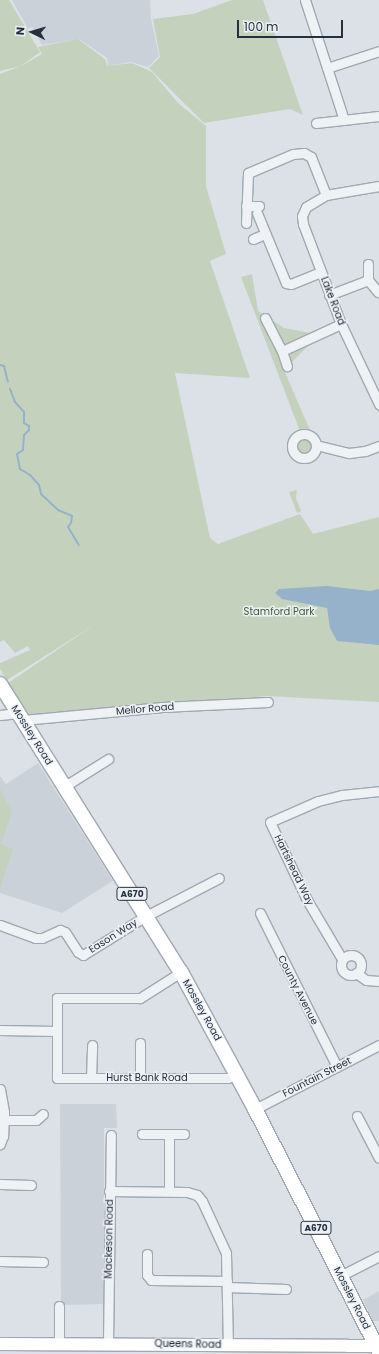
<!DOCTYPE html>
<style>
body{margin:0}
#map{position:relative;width:379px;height:1354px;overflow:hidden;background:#dce1e7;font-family:Poppins,sans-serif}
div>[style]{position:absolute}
.built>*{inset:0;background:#cad1d9}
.green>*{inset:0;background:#c4d2bd}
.water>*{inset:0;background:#95b2ca}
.stream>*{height:2px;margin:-1px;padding:0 1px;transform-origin:1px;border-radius:1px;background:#95b2ca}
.roads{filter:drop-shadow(1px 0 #a1a8b1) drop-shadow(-1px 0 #a1a8b1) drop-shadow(0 1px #a1a8b1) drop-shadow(0 -1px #a1a8b1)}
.street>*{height:9px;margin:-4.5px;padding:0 4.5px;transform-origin:4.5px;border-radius:4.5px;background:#eff2f5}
.street>.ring{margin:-4.5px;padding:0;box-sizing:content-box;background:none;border:9px solid #eff2f5;border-radius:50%}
.secondary>*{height:12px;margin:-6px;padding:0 6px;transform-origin:6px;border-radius:6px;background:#fff}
.primary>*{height:14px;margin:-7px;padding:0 7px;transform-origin:7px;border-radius:7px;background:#fff}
span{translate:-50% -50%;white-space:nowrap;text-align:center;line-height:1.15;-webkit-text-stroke:3px #ecf0f5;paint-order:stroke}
.shield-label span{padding:1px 3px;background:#ecf0f5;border:1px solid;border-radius:3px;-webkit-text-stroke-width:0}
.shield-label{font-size:9px;color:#25303e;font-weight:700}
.street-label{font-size:10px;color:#25303e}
.park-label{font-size:10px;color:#3d5b32}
.north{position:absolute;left:12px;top:12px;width:40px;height:40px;-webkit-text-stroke:3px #ecf0f5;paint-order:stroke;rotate:275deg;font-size:11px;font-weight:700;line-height:16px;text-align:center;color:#25303e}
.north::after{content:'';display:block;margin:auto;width:14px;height:18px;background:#25303e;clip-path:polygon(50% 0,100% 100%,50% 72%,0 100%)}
.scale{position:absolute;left:237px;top:20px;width:106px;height:18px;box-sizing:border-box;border:2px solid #25303e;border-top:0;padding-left:5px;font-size:12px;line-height:14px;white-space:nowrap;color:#25303e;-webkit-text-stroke:3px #ecf0f5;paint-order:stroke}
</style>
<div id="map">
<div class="built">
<div style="clip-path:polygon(12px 0,150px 0,151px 19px,159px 56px,148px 67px,131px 62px,108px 66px,107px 58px,79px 39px,42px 45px,32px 27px,28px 29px)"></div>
<div style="clip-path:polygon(38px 763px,113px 881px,62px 913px,0 893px,0 776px,6px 784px)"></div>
<div style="clip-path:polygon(60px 1104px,116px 1104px,117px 1128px,104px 1128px,104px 1304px,61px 1305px)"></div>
<div style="clip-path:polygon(379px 1291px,379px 1321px,373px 1321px,363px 1300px)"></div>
</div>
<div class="green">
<div style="clip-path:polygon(0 0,9px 0,40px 52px,21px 66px,0 71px)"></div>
<div style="clip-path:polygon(232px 0,263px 0,303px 115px,290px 109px,204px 123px,149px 68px,160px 57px,153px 19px,193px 14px)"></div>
<div style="clip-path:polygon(78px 39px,105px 59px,107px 66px,132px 63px,152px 72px,178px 103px,206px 126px,206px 186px,226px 254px,210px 261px,250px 378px,175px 373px,210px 538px,218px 544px,300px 514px,313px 534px,379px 517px,379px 702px,266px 696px,30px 719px,8px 683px,94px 625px,7px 680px,0 669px,0 663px,30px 650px,28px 646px,15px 653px,4px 640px,0 642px,0 74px,23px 65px,42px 54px,38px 47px)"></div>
<div style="clip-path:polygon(252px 274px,258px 311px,284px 328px,311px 333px,315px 339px,284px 370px,315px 442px,314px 452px,308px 457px,297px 456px,292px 448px,293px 441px,301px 434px,241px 277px)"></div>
<div style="clip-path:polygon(297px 490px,296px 498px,301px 511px,297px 513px,289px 492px)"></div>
<div style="clip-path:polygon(0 789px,12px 812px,1px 844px,13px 849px,0 889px)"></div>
</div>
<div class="water">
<div style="clip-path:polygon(327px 586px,370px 591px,379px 589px,379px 645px,337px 641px,330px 628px,327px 608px,282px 599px,275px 593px,279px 589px)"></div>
</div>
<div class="stream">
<div style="left:0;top:365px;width:4px;rotate:14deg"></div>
<div style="left:4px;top:366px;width:16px;rotate:76deg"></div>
<div style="left:10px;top:389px;width:14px;rotate:69deg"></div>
<div style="left:15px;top:402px;width:13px;rotate:48deg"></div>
<div style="left:24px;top:412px;width:11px;rotate:90deg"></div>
<div style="left:24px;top:423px;width:6px;rotate:31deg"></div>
<div style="left:29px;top:426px;width:4px;rotate:90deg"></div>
<div style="left:29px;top:430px;width:7px;rotate:135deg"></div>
<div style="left:24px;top:435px;width:15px;rotate:94deg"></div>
<div style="left:23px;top:450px;width:7px;rotate:146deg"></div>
<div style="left:17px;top:454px;width:15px;rotate:79deg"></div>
<div style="left:20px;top:469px;width:12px;rotate:31deg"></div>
<div style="left:30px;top:475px;width:13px;rotate:48deg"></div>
<div style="left:39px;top:485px;width:9px;rotate:77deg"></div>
<div style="left:41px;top:494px;width:23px;rotate:43deg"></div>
<div style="left:58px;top:510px;width:15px;rotate:23deg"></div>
<div style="left:72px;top:516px;width:7px;rotate:98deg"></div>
<div style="left:71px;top:523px;width:5px;rotate:127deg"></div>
<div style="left:68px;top:527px;width:21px;rotate:59deg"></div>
</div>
<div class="roads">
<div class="street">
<div style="left:305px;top:0;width:126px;rotate:72deg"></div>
<div style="left:327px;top:68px;width:55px;rotate:-18.1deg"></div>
<div style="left:316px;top:123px;width:63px;rotate:-6.3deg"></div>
<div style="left:379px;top:186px;width:54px;rotate:170.4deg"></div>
<div style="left:326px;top:195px;width:23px;rotate:149deg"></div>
<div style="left:306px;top:207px;width:10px;rotate:114deg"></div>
<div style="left:302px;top:216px;width:8px;rotate:83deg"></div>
<div style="left:303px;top:224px;width:107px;rotate:69.2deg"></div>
<div style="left:341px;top:324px;width:89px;rotate:64.6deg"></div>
<div style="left:246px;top:206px;width:13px"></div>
<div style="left:257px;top:213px;width:76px;rotate:67.5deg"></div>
<div style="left:286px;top:283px;width:5px;rotate:11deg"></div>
<div style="left:291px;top:284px;width:32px;rotate:-22deg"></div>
<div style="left:246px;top:223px;width:50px;rotate:-87.7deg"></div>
<div style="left:248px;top:173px;width:49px;rotate:-22.9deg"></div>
<div style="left:293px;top:154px;width:11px;rotate:-5deg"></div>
<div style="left:304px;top:153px;width:8px;rotate:30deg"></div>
<div style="left:311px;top:157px;width:41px;rotate:68.5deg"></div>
<div style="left:253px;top:239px;width:13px;rotate:-23deg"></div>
<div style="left:368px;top:264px;width:16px;rotate:90deg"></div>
<div style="left:368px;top:280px;width:16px;rotate:50deg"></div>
<div style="left:329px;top:295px;width:42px;rotate:-21deg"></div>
<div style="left:265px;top:318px;width:37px;rotate:63deg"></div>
<div style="left:282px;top:351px;width:65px;rotate:-24.6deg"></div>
<div style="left:282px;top:351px;width:16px;rotate:72deg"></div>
<div class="ring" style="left:292px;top:434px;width:15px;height:15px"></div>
<div style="left:316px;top:445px;width:34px;rotate:14deg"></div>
<div style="left:349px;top:453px;width:16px;rotate:-7deg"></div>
<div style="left:365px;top:451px;width:15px;rotate:-20deg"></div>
<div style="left:0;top:715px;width:19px;rotate:-6deg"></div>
<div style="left:23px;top:720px;width:140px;rotate:-5.3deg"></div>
<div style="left:162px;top:707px;width:106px;rotate:-2.7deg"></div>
<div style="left:65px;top:786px;width:51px;rotate:-32.1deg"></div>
<div style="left:260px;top:913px;width:172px;rotate:63.4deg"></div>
<div style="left:0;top:925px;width:37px;rotate:20deg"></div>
<div style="left:35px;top:938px;width:7px"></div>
<div style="left:42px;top:938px;width:20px;rotate:-24deg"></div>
<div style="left:60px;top:930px;width:5px;rotate:22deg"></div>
<div style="left:65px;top:932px;width:24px;rotate:57deg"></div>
<div style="left:78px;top:952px;width:6px;rotate:31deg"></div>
<div style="left:83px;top:955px;width:74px;rotate:-31.8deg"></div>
<div style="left:146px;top:916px;width:82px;rotate:-27.5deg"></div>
<div class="ring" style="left:341px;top:955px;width:11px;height:11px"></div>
<div style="left:342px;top:959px;width:69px;rotate:-120.7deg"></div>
<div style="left:307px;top:900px;width:86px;rotate:-115.4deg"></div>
<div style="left:270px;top:822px;width:52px;rotate:-23.6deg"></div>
<div style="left:318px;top:801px;width:25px;rotate:-14deg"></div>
<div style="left:342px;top:795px;width:37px;rotate:-6deg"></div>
<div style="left:181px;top:972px;width:49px;rotate:147.6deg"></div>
<div style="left:140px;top:998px;width:83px;rotate:180deg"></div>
<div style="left:57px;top:998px;width:80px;rotate:90deg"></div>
<div style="left:57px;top:1078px;width:171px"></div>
<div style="left:228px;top:1078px;width:10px;rotate:-24deg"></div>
<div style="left:356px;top:973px;width:12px;rotate:35deg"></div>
<div style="left:366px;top:980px;width:13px;rotate:4deg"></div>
<div style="left:0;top:1030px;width:56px;rotate:1deg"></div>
<div style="left:91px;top:1078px;width:33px;rotate:-88deg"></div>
<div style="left:140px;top:1078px;width:35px;rotate:-90deg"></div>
<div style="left:0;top:1089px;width:23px;rotate:80deg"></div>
<div style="left:4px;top:1112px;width:24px;rotate:92deg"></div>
<div style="left:3px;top:1136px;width:9px;rotate:111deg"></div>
<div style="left:255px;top:1109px;width:140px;rotate:-27.3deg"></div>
<div style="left:357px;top:1116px;width:47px;rotate:62.4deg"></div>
<div style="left:3px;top:1120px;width:33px"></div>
<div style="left:36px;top:1120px;width:9px;rotate:-41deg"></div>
<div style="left:142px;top:1134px;width:27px"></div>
<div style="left:169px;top:1134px;width:57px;rotate:90deg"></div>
<div style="left:169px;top:1134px;width:15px"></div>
<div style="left:0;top:1184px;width:31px;rotate:2deg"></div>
<div style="left:109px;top:1191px;width:78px;rotate:0.7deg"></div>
<div style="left:187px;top:1192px;width:10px;rotate:17deg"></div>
<div style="left:197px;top:1195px;width:8px;rotate:50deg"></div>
<div style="left:202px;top:1201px;width:57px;rotate:65.2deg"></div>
<div style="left:226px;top:1253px;width:92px;rotate:88.8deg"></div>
<div style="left:147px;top:1254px;width:21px;rotate:90deg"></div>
<div style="left:147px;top:1275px;width:6px;rotate:51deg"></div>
<div style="left:151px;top:1280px;width:76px;rotate:0.8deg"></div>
<div style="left:0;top:1261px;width:43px;rotate:1.3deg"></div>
<div style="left:340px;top:1276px;width:44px;rotate:-27.1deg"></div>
<div style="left:227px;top:1287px;width:59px;rotate:1.9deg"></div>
<div style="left:108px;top:1343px;width:208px;rotate:-89.2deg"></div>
<div style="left:59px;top:1344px;width:38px;rotate:-90deg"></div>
</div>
<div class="secondary">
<div style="left:0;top:1344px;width:348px;rotate:0.3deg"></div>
<div style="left:348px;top:1346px;width:29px"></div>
<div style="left:377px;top:1346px;width:4px;rotate:-56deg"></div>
</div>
<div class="primary">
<div style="left:0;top:684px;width:340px;rotate:57.9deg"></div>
<div style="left:181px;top:972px;width:156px;rotate:61.6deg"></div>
<div style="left:255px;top:1109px;width:272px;rotate:62.9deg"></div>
</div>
</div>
<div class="shield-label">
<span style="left:132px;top:894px">A670</span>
<span style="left:316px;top:1228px">A670</span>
</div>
<div class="street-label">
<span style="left:333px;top:301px;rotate:69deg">Lake Road</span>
<span style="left:145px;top:709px;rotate:-5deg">Mellor Road</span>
<span style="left:32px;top:735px;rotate:58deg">Mossley Road</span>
<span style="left:294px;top:870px;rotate:64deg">Hartshead Way</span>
<span style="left:113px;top:936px;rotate:-32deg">Eason Way</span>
<span style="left:298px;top:990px;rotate:63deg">County Avenue</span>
<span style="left:202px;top:1010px;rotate:61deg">Mossley Road</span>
<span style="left:317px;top:1077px;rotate:-27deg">Fountain Street</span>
<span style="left:147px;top:1078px">Hurst Bank Road</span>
<span style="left:109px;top:1239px;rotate:-89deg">Mackeson Road</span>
<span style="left:352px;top:1298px;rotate:63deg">Mossley Road</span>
<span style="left:188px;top:1344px;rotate:1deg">Queens Road</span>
</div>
<div class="park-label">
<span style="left:279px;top:612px">Stamford Park</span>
</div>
<div class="north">N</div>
<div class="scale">100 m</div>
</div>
